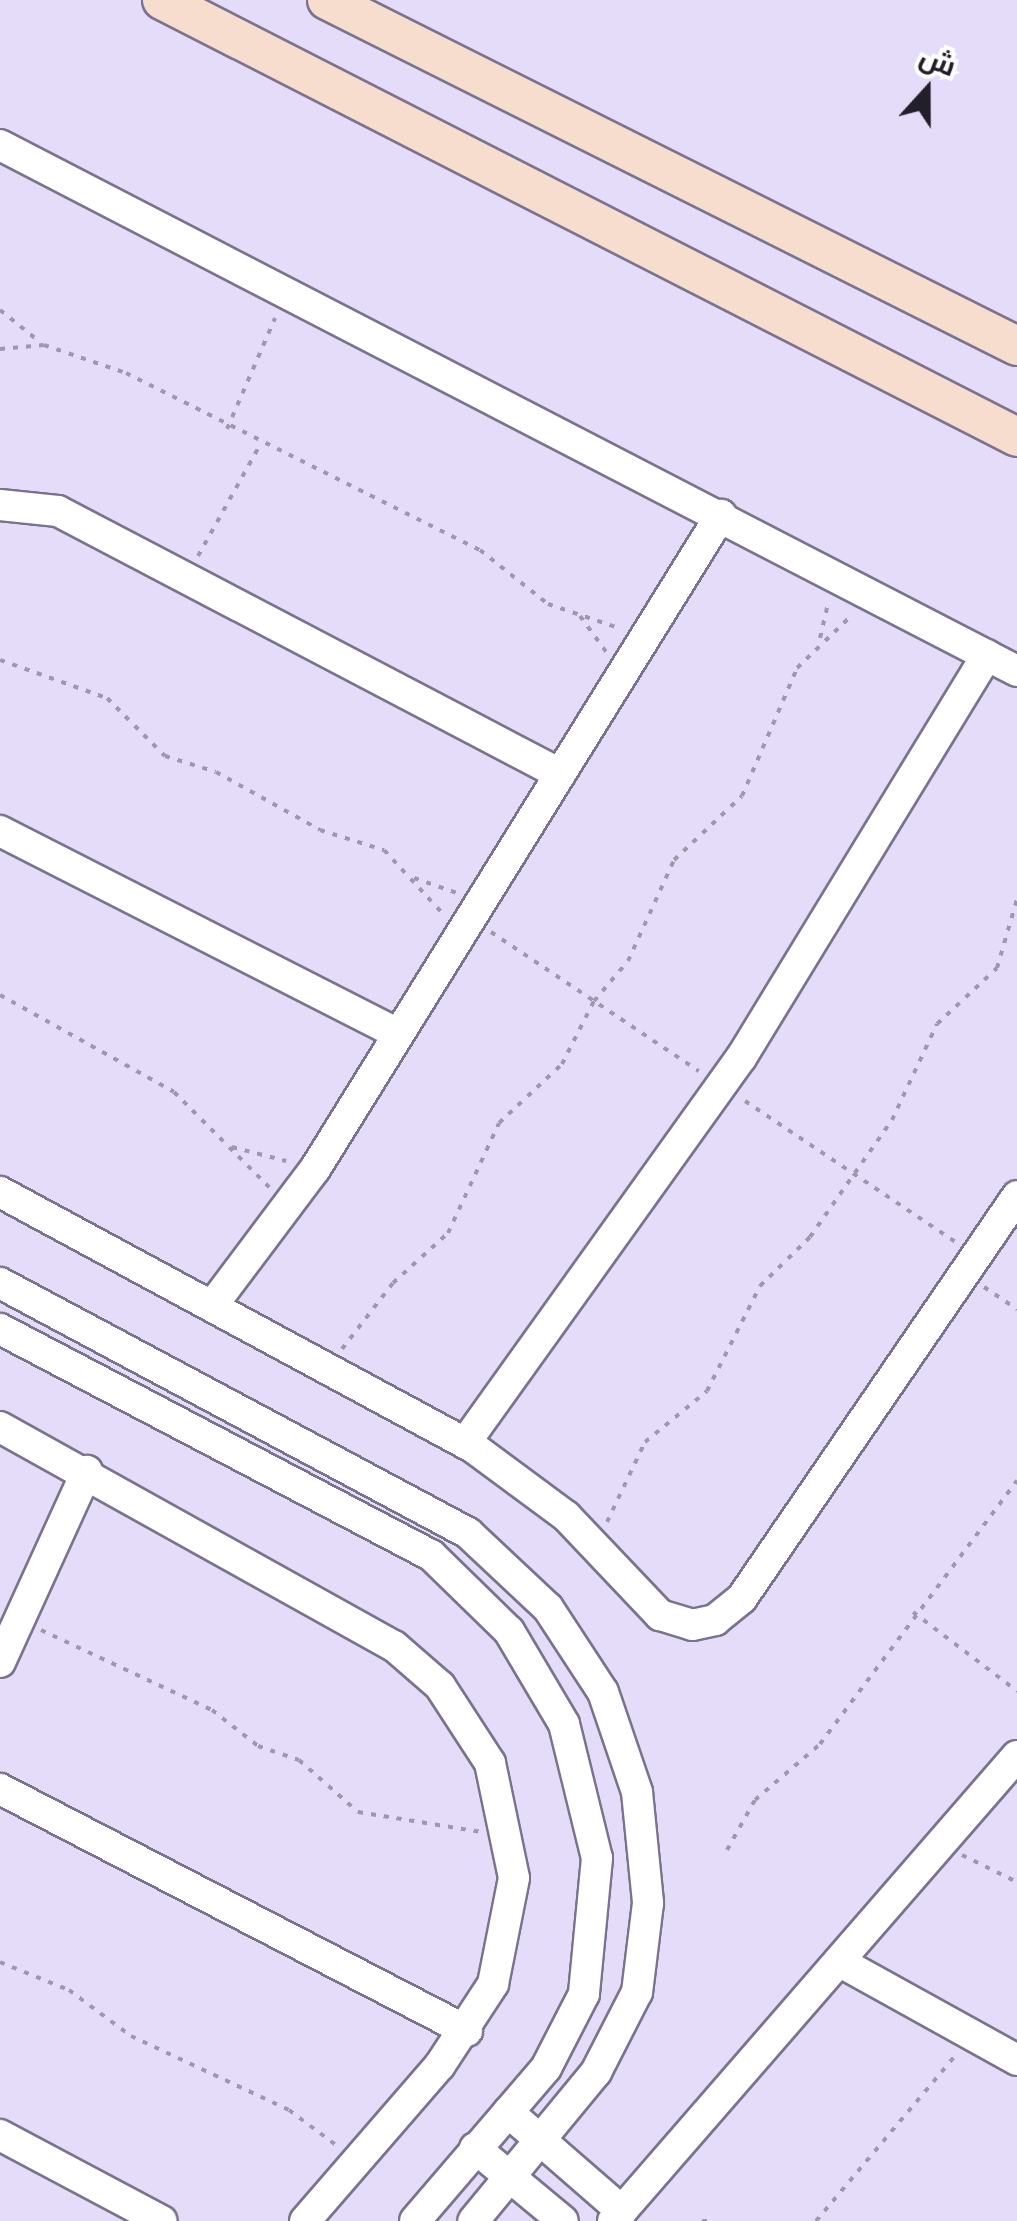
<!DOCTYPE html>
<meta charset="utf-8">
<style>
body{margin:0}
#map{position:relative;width:1017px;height:2221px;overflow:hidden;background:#e5dcf9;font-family:Jost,Cairo,sans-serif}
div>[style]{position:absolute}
.path>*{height:4px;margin-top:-2px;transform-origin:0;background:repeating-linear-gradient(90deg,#9e98ae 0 5px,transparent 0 13px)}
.roads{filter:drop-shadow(2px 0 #7b738d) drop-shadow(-2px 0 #7b738d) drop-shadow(0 2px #7b738d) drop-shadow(0 -2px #7b738d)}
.minor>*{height:30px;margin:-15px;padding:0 15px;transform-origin:15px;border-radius:15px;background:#fff}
.major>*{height:38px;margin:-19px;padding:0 19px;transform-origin:19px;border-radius:19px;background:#f7ddcd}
span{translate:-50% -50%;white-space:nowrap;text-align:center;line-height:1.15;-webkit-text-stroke:8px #fff;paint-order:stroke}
.north{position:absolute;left:877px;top:40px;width:100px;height:100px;-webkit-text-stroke:8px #fff;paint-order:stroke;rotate:21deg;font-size:28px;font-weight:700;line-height:40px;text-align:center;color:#221f29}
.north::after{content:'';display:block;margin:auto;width:35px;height:45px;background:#221f29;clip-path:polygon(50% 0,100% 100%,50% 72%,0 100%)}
</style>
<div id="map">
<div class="path">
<div style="left:0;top:310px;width:51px;rotate:38.7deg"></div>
<div style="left:0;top:349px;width:44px;rotate:-5.2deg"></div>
<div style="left:44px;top:345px;width:87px;rotate:18.9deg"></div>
<div style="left:126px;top:373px;width:396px;rotate:26.6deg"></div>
<div style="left:480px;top:550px;width:87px;rotate:38.5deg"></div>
<div style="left:548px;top:604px;width:75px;rotate:18.7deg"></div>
<div style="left:227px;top:429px;width:121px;rotate:-66.6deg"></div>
<div style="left:198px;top:556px;width:125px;rotate:-60.8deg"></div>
<div style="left:580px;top:616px;width:46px;rotate:53.9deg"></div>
<div style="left:820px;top:638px;width:35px;rotate:-77deg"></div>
<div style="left:0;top:660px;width:114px;rotate:19.6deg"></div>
<div style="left:107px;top:698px;width:82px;rotate:45deg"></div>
<div style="left:165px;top:756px;width:53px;rotate:17.4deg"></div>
<div style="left:216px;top:772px;width:119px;rotate:29.1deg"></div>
<div style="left:320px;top:830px;width:67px;rotate:17.4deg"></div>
<div style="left:384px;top:850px;width:87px;rotate:47.3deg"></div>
<div style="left:414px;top:878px;width:46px;rotate:19.2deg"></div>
<div style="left:491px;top:932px;width:250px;rotate:33.8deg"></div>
<div style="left:0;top:995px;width:199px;rotate:29.1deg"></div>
<div style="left:174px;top:1092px;width:136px;rotate:45deg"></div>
<div style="left:745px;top:1101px;width:255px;rotate:33.8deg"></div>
<div style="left:232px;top:1147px;width:56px;rotate:14.5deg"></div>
<div style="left:984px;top:1287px;width:40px;rotate:34deg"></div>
<div style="left:342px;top:1349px;width:83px;rotate:-52.3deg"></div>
<div style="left:393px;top:1283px;width:74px;rotate:-42.3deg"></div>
<div style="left:448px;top:1233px;width:121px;rotate:-65.1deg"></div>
<div style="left:499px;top:1123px;width:86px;rotate:-43.1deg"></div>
<div style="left:562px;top:1064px;width:71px;rotate:-63.1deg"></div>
<div style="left:594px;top:1001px;width:52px;rotate:-49.6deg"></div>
<div style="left:628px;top:961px;width:111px;rotate:-65.5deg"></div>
<div style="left:674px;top:860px;width:93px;rotate:-43.3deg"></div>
<div style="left:742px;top:796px;width:139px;rotate:-66.7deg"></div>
<div style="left:797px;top:668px;width:75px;rotate:-43.9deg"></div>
<div style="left:607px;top:1522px;width:89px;rotate:-64.6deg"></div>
<div style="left:645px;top:1442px;width:80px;rotate:-39.4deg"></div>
<div style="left:707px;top:1391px;width:118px;rotate:-63.2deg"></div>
<div style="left:760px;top:1286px;width:70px;rotate:-44.4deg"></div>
<div style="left:810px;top:1237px;width:143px;rotate:-55deg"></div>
<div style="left:892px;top:1120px;width:106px;rotate:-64.9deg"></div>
<div style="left:937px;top:1024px;width:82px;rotate:-43deg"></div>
<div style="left:997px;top:968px;width:72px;rotate:-73.8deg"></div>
<div style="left:913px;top:1612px;width:131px;rotate:37.2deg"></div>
<div style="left:41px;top:1630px;width:189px;rotate:25.1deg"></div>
<div style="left:212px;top:1710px;width:58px;rotate:38deg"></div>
<div style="left:258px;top:1746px;width:43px;rotate:18.9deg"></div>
<div style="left:299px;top:1760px;width:79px;rotate:41.4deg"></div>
<div style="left:358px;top:1812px;width:125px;rotate:9.2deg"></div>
<div style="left:727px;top:1850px;width:57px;rotate:-60.8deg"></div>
<div style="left:755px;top:1800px;width:86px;rotate:-40.7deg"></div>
<div style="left:820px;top:1744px;width:329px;rotate:-53.2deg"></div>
<div style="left:962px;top:1855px;width:61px;rotate:26.1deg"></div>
<div style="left:0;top:1962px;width:74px;rotate:22.1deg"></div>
<div style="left:69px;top:1990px;width:77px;rotate:36.6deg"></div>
<div style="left:131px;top:2036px;width:174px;rotate:25.1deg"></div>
<div style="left:289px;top:2110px;width:59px;rotate:36.7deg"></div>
<div style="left:702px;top:2221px;width:13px"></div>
<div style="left:816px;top:2221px;width:216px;rotate:-49.9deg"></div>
</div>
<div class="roads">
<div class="minor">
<div style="left:0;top:145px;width:1145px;rotate:27.35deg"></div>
<div style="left:0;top:505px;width:58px;rotate:5.9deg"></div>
<div style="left:58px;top:511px;width:567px;rotate:27.65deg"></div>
<div style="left:0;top:831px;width:447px;rotate:27deg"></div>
<div style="left:0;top:1192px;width:539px;rotate:28.37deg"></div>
<div style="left:474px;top:1448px;width:114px;rotate:36.5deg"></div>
<div style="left:566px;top:1516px;width:137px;rotate:46.5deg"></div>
<div style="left:660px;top:1615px;width:34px;rotate:17deg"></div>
<div style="left:692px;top:1625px;width:24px;rotate:-12deg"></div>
<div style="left:715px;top:1620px;width:35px;rotate:-39deg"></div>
<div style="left:742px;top:1598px;width:487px;rotate:-55.6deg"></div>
<div style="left:0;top:1283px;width:531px;rotate:28.11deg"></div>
<div style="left:468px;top:1533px;width:110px;rotate:43.2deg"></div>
<div style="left:548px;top:1608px;width:100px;rotate:56.8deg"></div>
<div style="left:603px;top:1692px;width:106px;rotate:71.2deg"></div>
<div style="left:637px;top:1792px;width:112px;rotate:84.3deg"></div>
<div style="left:648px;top:1903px;width:90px;rotate:97deg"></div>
<div style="left:637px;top:1992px;width:90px;rotate:117.1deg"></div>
<div style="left:596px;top:2072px;width:193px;rotate:129.5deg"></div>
<div style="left:212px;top:1306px;width:171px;rotate:-53.1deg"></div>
<div style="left:315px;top:1169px;width:770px;rotate:-58.17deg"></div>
<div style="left:0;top:1329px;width:487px;rotate:27.7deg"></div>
<div style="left:431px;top:1555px;width:109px;rotate:44.3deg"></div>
<div style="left:509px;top:1631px;width:108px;rotate:59.4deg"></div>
<div style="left:564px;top:1724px;width:138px;rotate:76.2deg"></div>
<div style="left:597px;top:1858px;width:137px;rotate:95.5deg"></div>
<div style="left:584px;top:1994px;width:83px;rotate:117.2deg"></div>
<div style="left:546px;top:2068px;width:201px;rotate:130.6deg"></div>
<div style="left:0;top:1427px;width:451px;rotate:29.1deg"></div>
<div style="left:394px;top:1646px;width:61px;rotate:41deg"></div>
<div style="left:440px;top:1686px;width:92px;rotate:57deg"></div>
<div style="left:490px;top:1763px;width:117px;rotate:78.2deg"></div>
<div style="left:514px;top:1878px;width:108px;rotate:101.2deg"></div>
<div style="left:493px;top:1984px;width:97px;rotate:123.2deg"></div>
<div style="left:440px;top:2065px;width:206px;rotate:130.9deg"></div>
<div style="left:465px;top:1443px;width:474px;rotate:-54.4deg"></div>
<div style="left:741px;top:1058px;width:472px;rotate:-58.6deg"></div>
<div style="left:0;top:1662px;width:210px;rotate:-65.5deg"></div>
<div style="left:0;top:1789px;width:526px;rotate:27.39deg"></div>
<div style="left:842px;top:1963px;width:200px;rotate:29deg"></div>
<div style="left:508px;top:2112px;width:151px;rotate:41deg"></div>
<div style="left:0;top:2135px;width:183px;rotate:28deg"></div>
<div style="left:475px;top:2148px;width:114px;rotate:39.7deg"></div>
<div style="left:613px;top:2221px;width:616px;rotate:-49.02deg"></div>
</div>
<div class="major">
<div style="left:162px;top:0;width:960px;rotate:27.07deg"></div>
<div style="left:327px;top:0;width:772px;rotate:26.63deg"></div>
</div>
</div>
<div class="north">ش</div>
</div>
